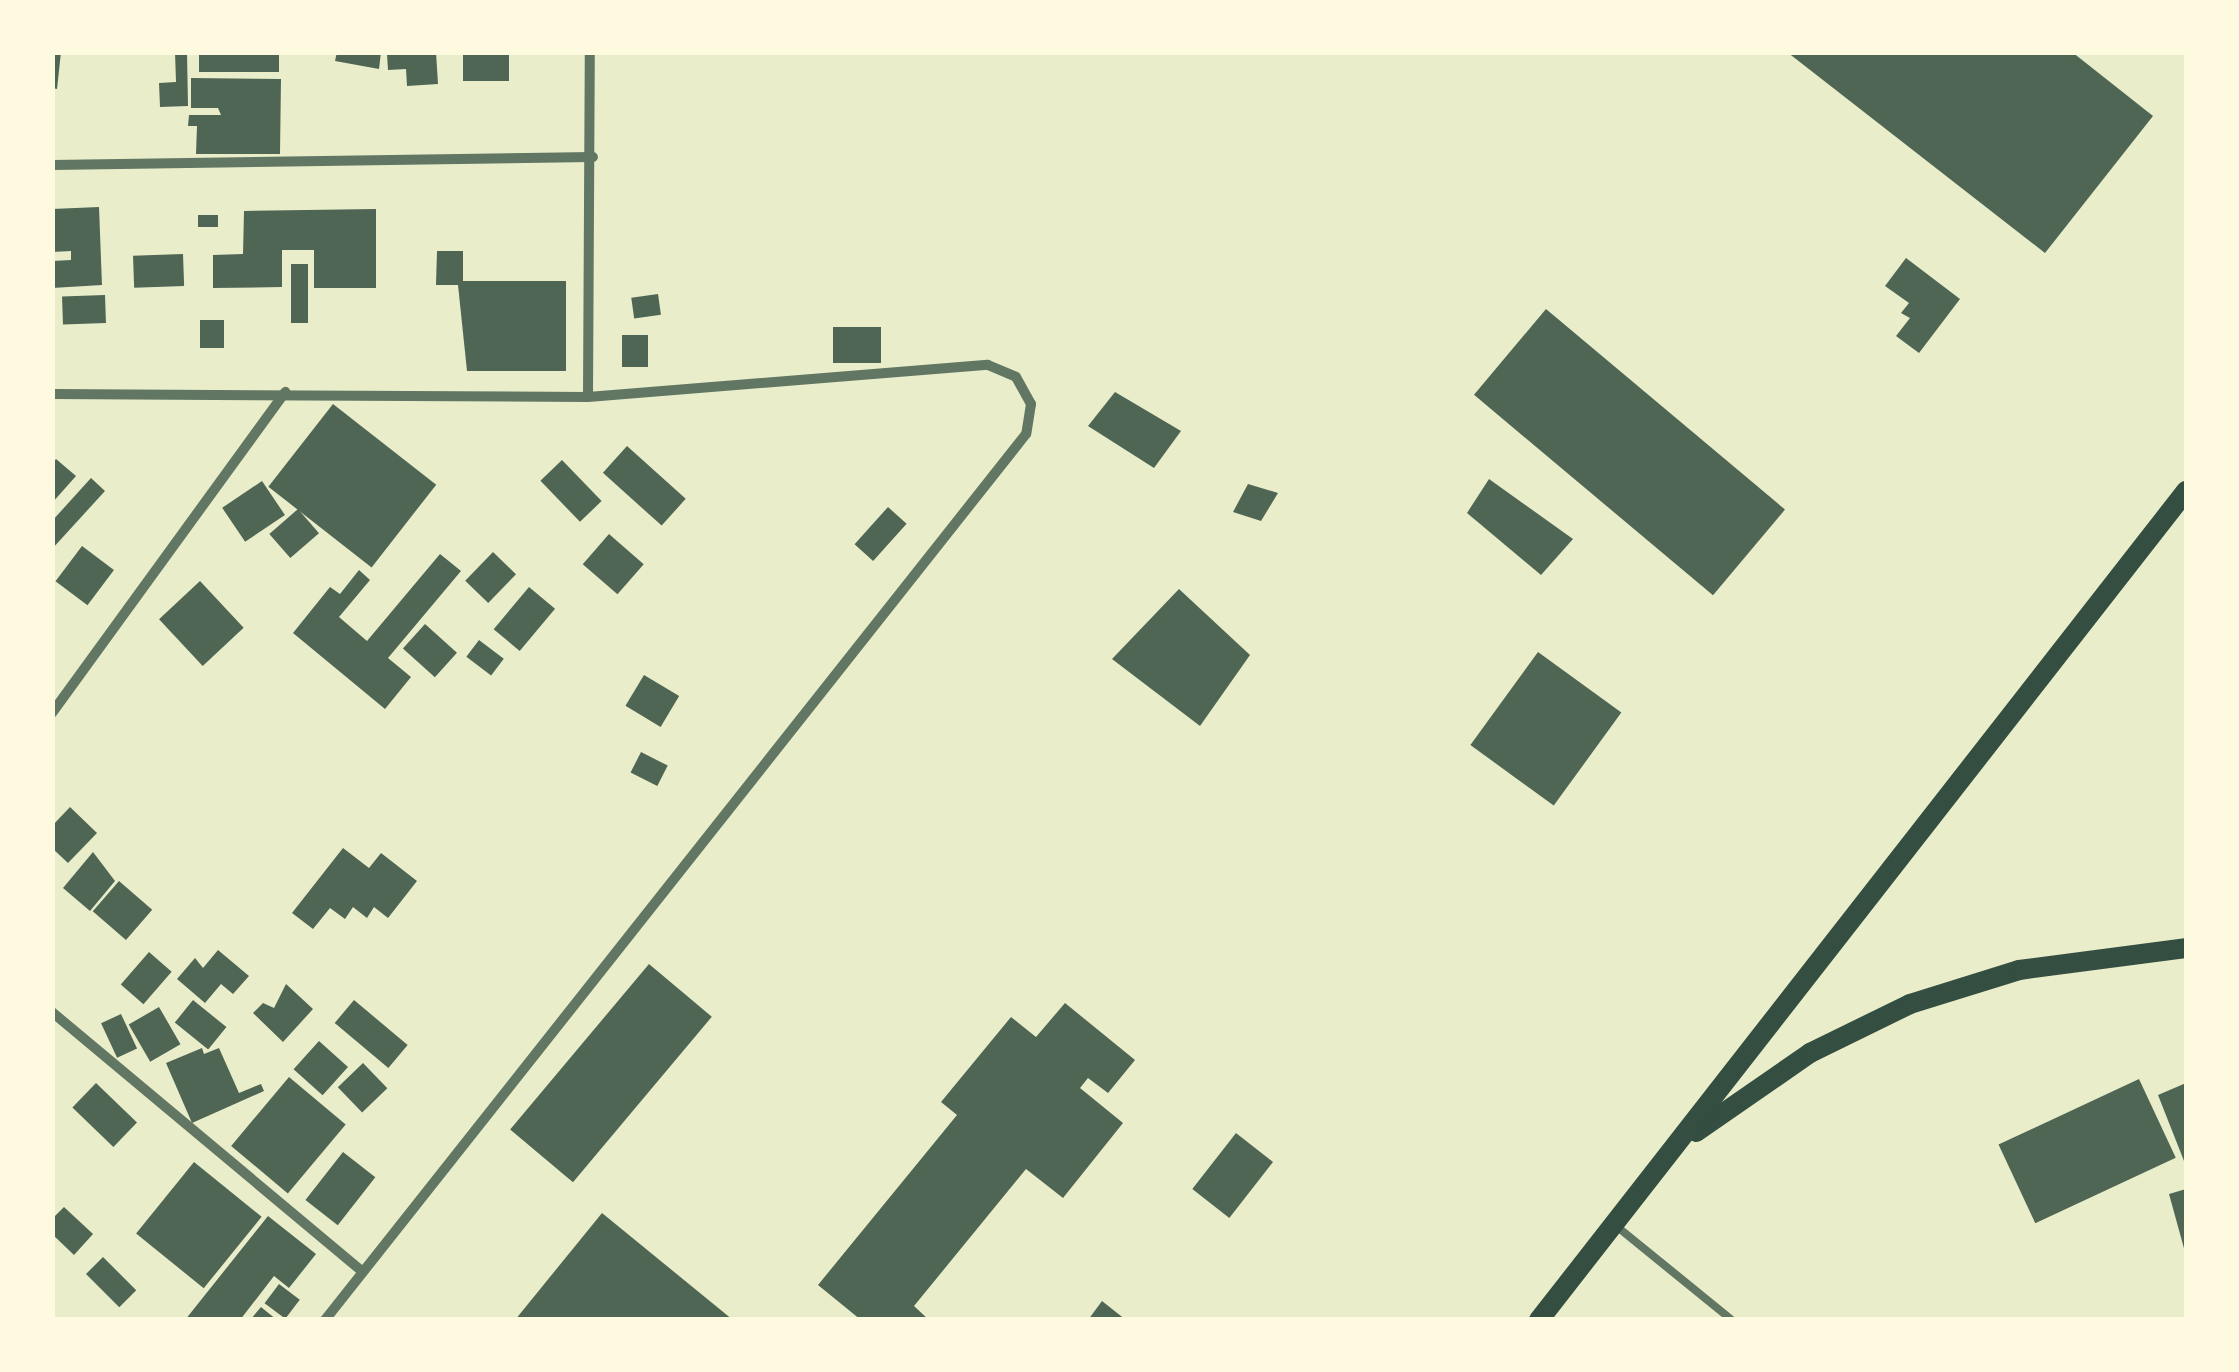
<!DOCTYPE html>
<style>
body{margin:0}
#map{position:relative;width:2239px;height:1372px;overflow:hidden;background:#e9edc9;font-family:"Space Grotesk",sans-serif}
div>[style]{position:absolute}
.building>*{inset:0;background:#4f6655;transform-origin:0 0}
.service>*{height:8px;margin:-4px;padding:0 4px;transform-origin:4px;border-radius:4px;background:#617663}
.minor>*{height:10px;margin:-5px;padding:0 5px;transform-origin:5px;border-radius:5px;background:#617663}
.secondary>*{height:20px;margin:-10px;padding:0 10px;transform-origin:10px;border-radius:10px;background:#344e41}
span{translate:-50% -50%;white-space:nowrap;text-align:center;line-height:1.15;-webkit-text-stroke:8px #fefae0;paint-order:stroke}
.frame{position:absolute;inset:0;border:55px solid #fefae0;pointer-events:none}
</style>
<div id="map">
<div class="building">
<div style="clip-path:polygon(52px 52px,61px 52px,57px 89px,52px 88px)"></div>
<div style="clip-path:polygon(175px 52px,187px 52px,188px 106px,160px 107px,159px 83px,176px 82px)"></div>
<div style="left:199px;top:52px;width:80px;height:20px"></div>
<div style="clip-path:polygon(337px 52px,381px 52px,379px 69px,335px 61px)"></div>
<div style="clip-path:polygon(402px 52px,436px 52px,438px 84px,407px 86px,406px 69px,388px 70px,387px 54px)"></div>
<div style="left:463px;top:52px;width:46px;height:29px"></div>
<div style="clip-path:polygon(1787px 52px,2072px 52px,2153px 116px,2045px 253px)"></div>
<div style="clip-path:polygon(191px 78px,281px 79px,280px 154px,196px 154px,197px 126px,188px 126px,189px 115px,221px 115px,218px 108px,191px 108px)"></div>
<div style="clip-path:polygon(99px 207px,102px 285px,52px 288px,52px 261px,71px 260px,71px 251px,52px 252px,52px 209px)"></div>
<div style="clip-path:polygon(376px 209px,376px 288px,314px 288px,314px 250px,282px 250px,282px 287px,213px 288px,213px 255px,243px 254px,244px 211px)"></div>
<div style="left:218px;top:215px;width:12px;height:20px;rotate:90deg"></div>
<div style="clip-path:polygon(437px 251px,463px 251px,463px 281px,566px 281px,566px 371px,467px 371px,458px 285px,436px 285px)"></div>
<div style="left:183px;top:254px;width:32px;height:50px;rotate:88deg"></div>
<div style="clip-path:polygon(1906px 258px,1960px 299px,1919px 353px,1896px 336px,1910px 318px,1901px 313px,1909px 303px,1885px 286px)"></div>
<div style="left:308px;top:264px;width:59px;height:17px;rotate:90deg"></div>
<div style="left:658px;top:294px;width:21px;height:27px;rotate:82deg"></div>
<div style="left:105px;top:295px;width:28px;height:43px;rotate:88deg"></div>
<div style="left:1546px;top:309px;width:312px;height:112px;rotate:40deg"></div>
<div style="left:200px;top:320px;width:24px;height:28px"></div>
<div style="left:833px;top:327px;width:48px;height:36px"></div>
<div style="left:622px;top:335px;width:26px;height:32px"></div>
<div style="clip-path:polygon(1115px 392px,1181px 431px,1154px 468px,1088px 426px)"></div>
<div style="left:333px;top:404px;width:131px;height:105px;rotate:38deg"></div>
<div style="left:627px;top:446px;width:79px;height:36px;rotate:42deg"></div>
<div style="clip-path:polygon(56px 459px,76px 476px,52px 503px,52px 464px)"></div>
<div style="left:562px;top:460px;width:57px;height:30px;rotate:46deg"></div>
<div style="clip-path:polygon(91px 478px,105px 491px,52px 549px,52px 521px)"></div>
<div style="clip-path:polygon(1489px 479px,1573px 539px,1541px 575px,1467px 513px)"></div>
<div style="left:262px;top:481px;width:41px;height:48px;rotate:56deg"></div>
<div style="clip-path:polygon(1248px 484px,1278px 493px,1261px 521px,1233px 512px)"></div>
<div style="left:888px;top:507px;width:25px;height:50px;rotate:42deg"></div>
<div style="left:298px;top:509px;width:32px;height:38px;rotate:49deg"></div>
<div style="left:609px;top:534px;width:46px;height:40px;rotate:41deg"></div>
<div style="left:82px;top:546px;width:40px;height:44px;rotate:37deg"></div>
<div style="left:493px;top:552px;width:32px;height:40px;rotate:44deg"></div>
<div style="clip-path:polygon(440px 554px,461px 571px,388px 658px,411px 677px,385px 709px,293px 633px,330px 587px,340px 594px,359px 570px,370px 580px,339px 617px,367px 641px)"></div>
<div style="left:200px;top:581px;width:64px;height:56px;rotate:47deg"></div>
<div style="left:529px;top:587px;width:34px;height:55px;rotate:40deg"></div>
<div style="clip-path:polygon(1179px 589px,1250px 655px,1200px 726px,1112px 659px)"></div>
<div style="left:425px;top:624px;width:43px;height:33px;rotate:42deg"></div>
<div style="left:479px;top:640px;width:31px;height:21px;rotate:37deg"></div>
<div style="left:1538px;top:652px;width:103px;height:115px;rotate:36deg"></div>
<div style="left:644px;top:675px;width:41px;height:36px;rotate:31deg"></div>
<div style="left:641px;top:752px;width:30px;height:23px;rotate:27deg"></div>
<div style="clip-path:polygon(70px 807px,97px 833px,68px 863px,52px 848px,52px 826px)"></div>
<div style="clip-path:polygon(343px 848px,369px 868px,381px 853px,417px 881px,388px 918px,374px 907px,367px 918px,353px 907px,345px 919px,330px 908px,313px 929px,292px 913px)"></div>
<div style="clip-path:polygon(93px 852px,115px 881px,90px 911px,63px 888px)"></div>
<div style="left:119px;top:881px;width:44px;height:40px;rotate:41deg"></div>
<div style="clip-path:polygon(218px 950px,249px 976px,233px 994px,221px 984px,205px 1003px,177px 979px,195px 958px,203px 968px)"></div>
<div style="left:149px;top:952px;width:30px;height:43px;rotate:41deg"></div>
<div style="left:649px;top:964px;width:82px;height:216px;rotate:40deg"></div>
<div style="clip-path:polygon(286px 984px,313px 1009px,283px 1042px,253px 1013px,263px 1003px,274px 1008px)"></div>
<div style="left:193px;top:1000px;width:43px;height:29px;rotate:39deg"></div>
<div style="left:354px;top:1000px;width:70px;height:30px;rotate:40deg"></div>
<div style="clip-path:polygon(1065px 1003px,1135px 1060px,1108px 1093px,1088px 1078px,1080px 1088px,1123px 1123px,1063px 1198px,1026px 1169px,914px 1306px,929px 1320px,861px 1320px,818px 1285px,957px 1115px,941px 1102px,1011px 1017px,1036px 1037px)"></div>
<div style="left:159px;top:1007px;width:43px;height:35px;rotate:60deg"></div>
<div style="left:121px;top:1014px;width:38px;height:22px;rotate:65deg"></div>
<div style="left:319px;top:1041px;width:39px;height:38px;rotate:42deg"></div>
<div style="clip-path:polygon(202px 1048px,204px 1054px,219px 1048px,239px 1093px,261px 1084px,264px 1091px,192px 1123px,166px 1063px)"></div>
<div style="left:363px;top:1063px;width:35px;height:35px;rotate:46deg"></div>
<div style="left:289px;top:1077px;width:74px;height:90px;rotate:40deg"></div>
<div style="left:2139px;top:1079px;width:87px;height:155px;rotate:65deg"></div>
<div style="left:96px;top:1083px;width:57px;height:34px;rotate:44deg"></div>
<div style="clip-path:polygon(2186px 1083px,2186px 1166px,2158px 1095px)"></div>
<div style="left:1236px;top:1133px;width:47px;height:71px;rotate:38deg"></div>
<div style="left:343px;top:1152px;width:41px;height:61px;rotate:38deg"></div>
<div style="left:194px;top:1162px;width:87px;height:92px;rotate:39deg"></div>
<div style="clip-path:polygon(2186px 1189px,2186px 1252px,2185px 1252px,2169px 1194px)"></div>
<div style="clip-path:polygon(64px 1207px,93px 1234px,74px 1255px,52px 1234px,52px 1219px)"></div>
<div style="clip-path:polygon(602px 1213px,733px 1320px,515px 1320px)"></div>
<div style="clip-path:polygon(268px 1216px,316px 1254px,289px 1288px,274px 1276px,240px 1320px,185px 1320px)"></div>
<div style="left:103px;top:1257px;width:47px;height:24px;rotate:45deg"></div>
<div style="left:279px;top:1284px;width:26px;height:24px;rotate:37deg"></div>
<div style="clip-path:polygon(1102px 1301px,1126px 1320px,1088px 1320px)"></div>
<div style="clip-path:polygon(261px 1307px,277px 1320px,250px 1320px)"></div>
</div>
<div class="service">
<div style="left:1615px;top:1225px;width:151px;rotate:39.1deg"></div>
</div>
<div class="minor">
<div style="left:52px;top:165px;width:541px;rotate:-0.85deg"></div>
<div style="left:52px;top:394px;width:536px;rotate:0.32deg"></div>
<div style="left:588px;top:397px;width:401px;rotate:-4.6deg"></div>
<div style="left:988px;top:365px;width:30px;rotate:23deg"></div>
<div style="left:1016px;top:377px;width:31px;rotate:61deg"></div>
<div style="left:1031px;top:404px;width:30px;rotate:99deg"></div>
<div style="left:1026px;top:434px;width:1130px;rotate:128.35deg"></div>
<div style="left:588px;top:397px;width:345px;rotate:-89.7deg"></div>
<div style="left:52px;top:713px;width:397px;rotate:-54deg"></div>
<div style="left:52px;top:1012px;width:403px;rotate:39.9deg"></div>
</div>
<div class="secondary">
<div style="left:1696px;top:1132px;width:139px;rotate:-34.7deg"></div>
<div style="left:1810px;top:1053px;width:111px;rotate:-26.1deg"></div>
<div style="left:1910px;top:1004px;width:114px;rotate:-17.3deg"></div>
<div style="left:2019px;top:970px;width:168px;rotate:-7.5deg"></div>
<div style="left:1539px;top:1320px;width:1052px;rotate:-52.03deg"></div>
</div>
<div class="frame"></div>
</div>
